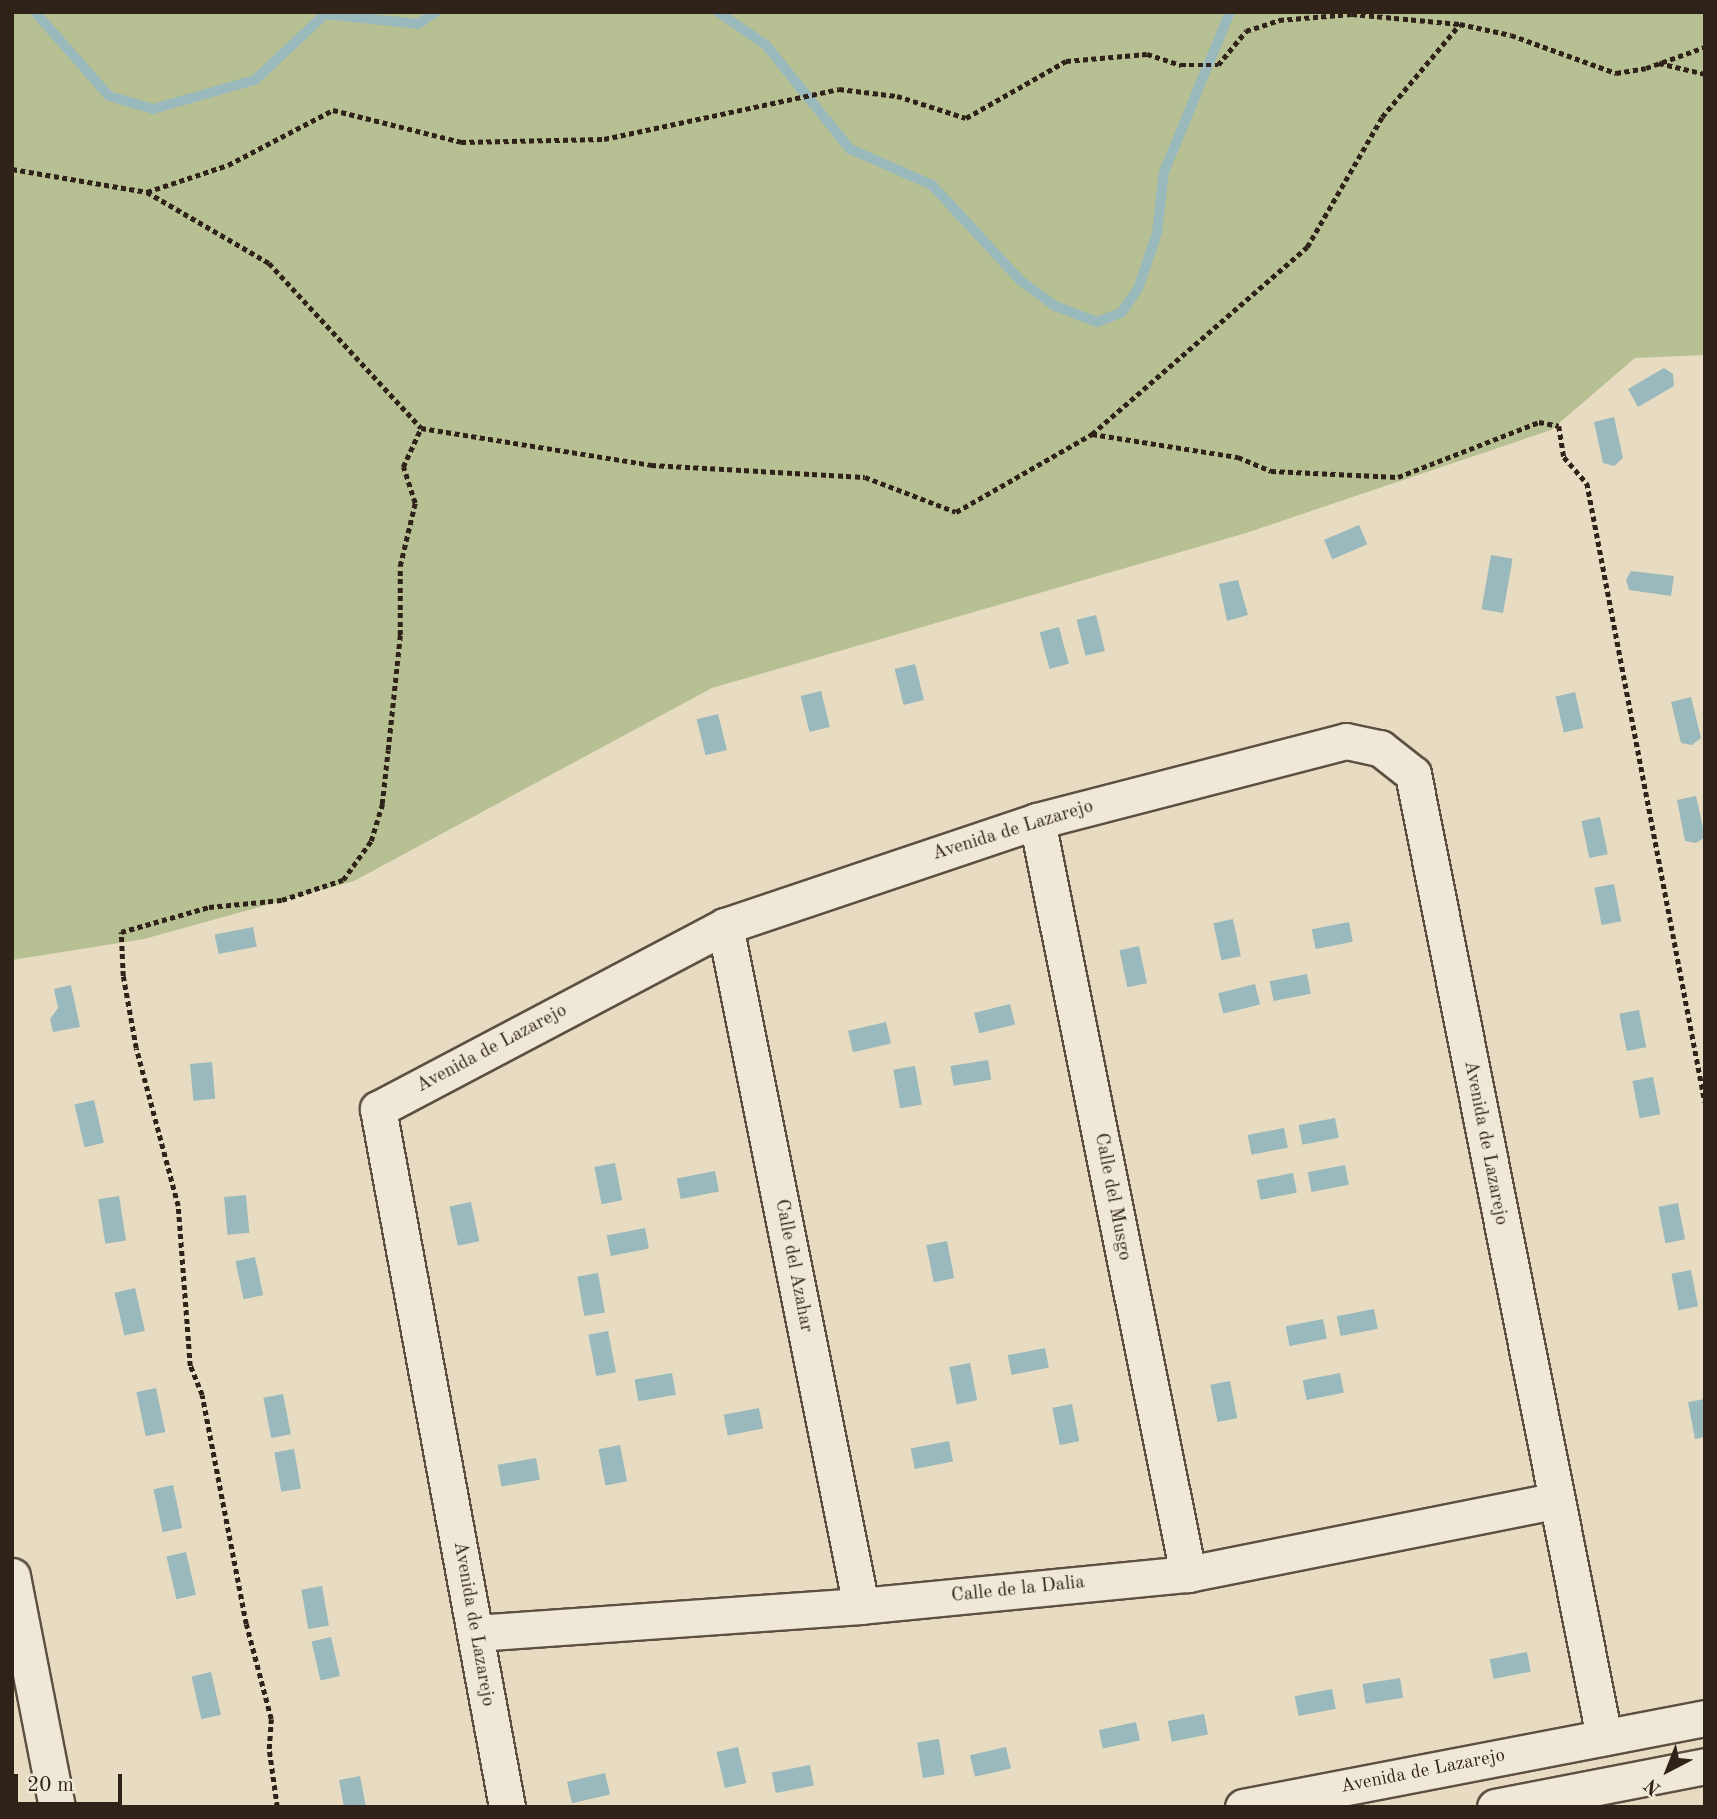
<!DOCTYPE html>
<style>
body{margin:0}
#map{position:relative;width:1717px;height:1819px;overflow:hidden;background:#e7dcc2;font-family:"Old Standard TT",serif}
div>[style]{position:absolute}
.green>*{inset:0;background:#b7c092}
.water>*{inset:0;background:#9ab9bc;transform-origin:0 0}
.stream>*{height:10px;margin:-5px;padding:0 5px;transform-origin:5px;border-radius:5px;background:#9ab9bc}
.path>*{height:4.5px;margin-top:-2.25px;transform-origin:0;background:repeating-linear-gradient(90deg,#2f2219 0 5px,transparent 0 8.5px)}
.roads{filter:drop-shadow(2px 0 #5d5043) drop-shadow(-2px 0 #5d5043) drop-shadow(0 2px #5d5043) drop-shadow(0 -2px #5d5043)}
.minor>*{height:35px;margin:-17.5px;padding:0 17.5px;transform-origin:17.5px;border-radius:17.5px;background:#efe8d7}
span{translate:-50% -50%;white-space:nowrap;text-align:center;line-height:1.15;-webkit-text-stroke:7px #efe8d7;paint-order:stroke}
.street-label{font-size:19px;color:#2f2219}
.frame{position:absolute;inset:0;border:14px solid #2f2219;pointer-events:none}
.north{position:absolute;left:1633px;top:1735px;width:70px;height:70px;-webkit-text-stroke:5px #efe8d7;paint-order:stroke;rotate:222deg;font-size:19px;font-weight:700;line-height:28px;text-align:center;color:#2f2219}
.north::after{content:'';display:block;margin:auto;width:24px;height:32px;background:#2f2219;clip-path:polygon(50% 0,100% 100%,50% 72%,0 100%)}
.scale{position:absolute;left:14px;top:1774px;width:108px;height:32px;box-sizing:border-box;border:4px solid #2f2219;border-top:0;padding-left:9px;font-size:21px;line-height:24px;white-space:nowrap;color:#2f2219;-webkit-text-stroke:5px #efe8d7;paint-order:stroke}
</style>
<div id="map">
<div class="green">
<div style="clip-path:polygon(12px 12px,1705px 12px,1705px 355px,1635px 358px,1551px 430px,1246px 533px,712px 688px,354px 881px,144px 939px,12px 960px)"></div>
</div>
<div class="water">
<div style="clip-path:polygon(1664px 368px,1673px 374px,1674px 386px,1638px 407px,1628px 389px)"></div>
<div style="clip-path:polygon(1614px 417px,1623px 458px,1614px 466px,1603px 463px,1594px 422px)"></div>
<div style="left:1359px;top:525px;width:21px;height:38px;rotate:67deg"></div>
<div style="left:1491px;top:555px;width:22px;height:55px;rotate:10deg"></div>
<div style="clip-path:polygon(1631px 571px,1674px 576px,1671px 596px,1629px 590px,1626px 580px)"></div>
<div style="clip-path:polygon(1238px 580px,1248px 615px,1227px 621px,1219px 584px)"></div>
<div style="left:1096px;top:615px;width:37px;height:20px;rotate:76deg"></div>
<div style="left:1059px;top:627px;width:38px;height:20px;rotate:75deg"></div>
<div style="left:915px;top:664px;width:37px;height:21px;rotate:76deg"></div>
<div style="left:821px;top:691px;width:37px;height:21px;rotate:76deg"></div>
<div style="left:1575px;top:692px;width:37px;height:20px;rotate:77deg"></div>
<div style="clip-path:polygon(1691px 697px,1701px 738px,1692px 745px,1681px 743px,1671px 702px)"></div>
<div style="left:718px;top:714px;width:37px;height:22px;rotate:76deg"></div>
<div style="clip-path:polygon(1696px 796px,1705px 837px,1696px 843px,1685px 841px,1677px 800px)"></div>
<div style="left:1600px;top:817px;width:38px;height:19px;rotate:78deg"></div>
<div style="left:1614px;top:884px;width:38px;height:20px;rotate:79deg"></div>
<div style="left:1233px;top:919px;width:38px;height:20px;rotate:78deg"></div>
<div style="left:1349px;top:922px;width:20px;height:38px;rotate:79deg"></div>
<div style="left:253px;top:927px;width:20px;height:39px;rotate:79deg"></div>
<div style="left:1139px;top:946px;width:38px;height:20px;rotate:78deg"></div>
<div style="left:1307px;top:974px;width:20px;height:38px;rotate:79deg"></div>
<div style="left:1255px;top:984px;width:21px;height:38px;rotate:76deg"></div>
<div style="clip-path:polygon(71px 985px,80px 1027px,53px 1032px,50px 1019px,58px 1008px,54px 989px)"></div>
<div style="left:1010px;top:1004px;width:21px;height:37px;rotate:76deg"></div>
<div style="left:1639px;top:1010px;width:38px;height:20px;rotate:79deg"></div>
<div style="left:886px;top:1022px;width:22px;height:39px;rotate:77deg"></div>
<div style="left:988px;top:1060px;width:20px;height:38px;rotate:81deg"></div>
<div style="left:212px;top:1062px;width:37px;height:22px;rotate:85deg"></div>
<div style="left:915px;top:1066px;width:39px;height:22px;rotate:80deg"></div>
<div style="left:1653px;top:1077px;width:38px;height:21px;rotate:79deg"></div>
<div style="left:94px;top:1100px;width:44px;height:20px;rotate:77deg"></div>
<div style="left:1335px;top:1118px;width:20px;height:37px;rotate:79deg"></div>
<div style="left:1284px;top:1128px;width:20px;height:37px;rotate:79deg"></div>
<div style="left:615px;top:1163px;width:38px;height:21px;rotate:79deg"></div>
<div style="left:1345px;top:1165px;width:20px;height:38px;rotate:79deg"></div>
<div style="left:715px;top:1171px;width:21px;height:39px;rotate:79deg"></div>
<div style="left:1293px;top:1173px;width:20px;height:37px;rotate:79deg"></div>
<div style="left:246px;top:1195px;width:38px;height:22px;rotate:85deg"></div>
<div style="left:119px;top:1196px;width:45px;height:21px;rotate:81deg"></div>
<div style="left:471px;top:1202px;width:40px;height:22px;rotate:78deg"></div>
<div style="left:1678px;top:1203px;width:37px;height:20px;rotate:79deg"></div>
<div style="left:645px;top:1228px;width:21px;height:39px;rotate:79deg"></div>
<div style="left:947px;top:1241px;width:38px;height:21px;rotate:79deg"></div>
<div style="left:255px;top:1257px;width:39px;height:20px;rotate:78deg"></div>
<div style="left:1691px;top:1270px;width:37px;height:20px;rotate:79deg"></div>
<div style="left:598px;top:1273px;width:40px;height:21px;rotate:80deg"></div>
<div style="left:135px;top:1288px;width:44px;height:21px;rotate:77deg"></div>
<div style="left:1374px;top:1309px;width:20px;height:38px;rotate:79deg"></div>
<div style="left:1323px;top:1319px;width:20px;height:38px;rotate:79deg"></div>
<div style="left:608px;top:1331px;width:42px;height:20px;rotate:79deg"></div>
<div style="left:1045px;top:1348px;width:20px;height:38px;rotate:79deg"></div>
<div style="left:970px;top:1363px;width:38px;height:21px;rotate:79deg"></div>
<div style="left:672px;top:1373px;width:22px;height:38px;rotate:80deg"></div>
<div style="left:1340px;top:1373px;width:20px;height:38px;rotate:79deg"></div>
<div style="left:1230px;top:1381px;width:38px;height:20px;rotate:79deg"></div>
<div style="left:156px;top:1388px;width:45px;height:20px;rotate:78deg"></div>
<div style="left:283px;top:1394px;width:41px;height:20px;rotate:79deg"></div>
<div style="clip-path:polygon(1705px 1399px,1705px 1437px,1695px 1439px,1688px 1402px)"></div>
<div style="left:1072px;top:1404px;width:38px;height:20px;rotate:79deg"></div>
<div style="left:759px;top:1408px;width:21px;height:36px;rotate:79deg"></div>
<div style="left:949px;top:1441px;width:21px;height:39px;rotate:79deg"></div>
<div style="left:620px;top:1445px;width:37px;height:22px;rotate:79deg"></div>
<div style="left:294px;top:1449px;width:40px;height:20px;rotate:80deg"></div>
<div style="left:536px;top:1458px;width:22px;height:39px;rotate:80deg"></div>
<div style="left:173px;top:1485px;width:44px;height:20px;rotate:78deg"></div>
<div style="left:186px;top:1552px;width:44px;height:20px;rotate:77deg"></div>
<div style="left:322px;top:1586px;width:40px;height:21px;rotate:80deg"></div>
<div style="left:331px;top:1637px;width:40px;height:20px;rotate:77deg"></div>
<div style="left:1527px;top:1652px;width:20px;height:38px;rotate:79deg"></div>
<div style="left:211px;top:1672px;width:44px;height:20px;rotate:77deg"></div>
<div style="left:1400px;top:1678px;width:20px;height:38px;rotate:81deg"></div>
<div style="left:1332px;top:1689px;width:20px;height:38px;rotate:79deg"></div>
<div style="left:1204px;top:1714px;width:21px;height:37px;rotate:79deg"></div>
<div style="left:1136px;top:1722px;width:19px;height:38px;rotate:78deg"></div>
<div style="left:939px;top:1739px;width:36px;height:22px;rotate:81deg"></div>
<div style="left:738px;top:1747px;width:37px;height:22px;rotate:77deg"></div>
<div style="left:1006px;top:1747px;width:22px;height:37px;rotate:77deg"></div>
<div style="left:810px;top:1765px;width:21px;height:39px;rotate:79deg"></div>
<div style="left:605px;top:1773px;width:22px;height:39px;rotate:77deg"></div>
<div style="clip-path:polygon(360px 1776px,366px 1807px,344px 1807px,339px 1780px)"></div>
</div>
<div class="stream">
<div style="left:35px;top:12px;width:112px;rotate:48.6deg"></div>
<div style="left:109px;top:96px;width:46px;rotate:16.5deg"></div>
<div style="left:153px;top:109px;width:106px;rotate:-15.9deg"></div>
<div style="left:255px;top:80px;width:96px;rotate:-43.3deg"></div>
<div style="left:325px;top:14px;width:94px;rotate:6.1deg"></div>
<div style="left:418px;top:24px;width:22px;rotate:-34deg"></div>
<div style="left:718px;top:12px;width:58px;rotate:34.5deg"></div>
<div style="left:766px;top:45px;width:134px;rotate:51.1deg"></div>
<div style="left:850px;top:149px;width:90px;rotate:23.7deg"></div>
<div style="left:932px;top:185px;width:131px;rotate:47.2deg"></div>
<div style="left:1021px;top:281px;width:42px;rotate:36.3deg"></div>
<div style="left:1055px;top:306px;width:45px;rotate:20.9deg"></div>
<div style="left:1097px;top:322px;width:26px;rotate:-21deg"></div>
<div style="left:1121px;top:313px;width:29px;rotate:-55deg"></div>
<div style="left:1138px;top:289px;width:59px;rotate:-71.3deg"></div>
<div style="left:1157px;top:233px;width:61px;rotate:-83.5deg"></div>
<div style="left:1164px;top:172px;width:173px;rotate:-67.6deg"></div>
</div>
<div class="path">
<div style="left:1659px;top:63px;width:47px;rotate:13.4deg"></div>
<div style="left:12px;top:169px;width:137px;rotate:9.7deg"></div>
<div style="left:147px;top:192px;width:85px;rotate:-18.4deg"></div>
<div style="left:228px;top:165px;width:119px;rotate:-27.6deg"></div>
<div style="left:333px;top:110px;width:132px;rotate:14deg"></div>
<div style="left:461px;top:142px;width:143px;rotate:-1.2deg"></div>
<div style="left:604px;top:139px;width:240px;rotate:-12deg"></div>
<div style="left:839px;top:89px;width:58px;rotate:6.9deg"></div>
<div style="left:897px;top:96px;width:72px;rotate:17.7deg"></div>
<div style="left:966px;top:118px;width:115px;rotate:-29.7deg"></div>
<div style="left:1066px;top:61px;width:81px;rotate:-4.9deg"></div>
<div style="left:1147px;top:54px;width:36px;rotate:18deg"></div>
<div style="left:1181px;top:65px;width:37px"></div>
<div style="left:1218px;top:65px;width:44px;rotate:-50.5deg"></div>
<div style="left:1246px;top:31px;width:35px;rotate:-18deg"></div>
<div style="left:1279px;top:20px;width:73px;rotate:-4.7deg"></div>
<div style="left:1352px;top:14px;width:108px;rotate:5.3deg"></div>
<div style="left:1460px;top:24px;width:52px;rotate:12.2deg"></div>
<div style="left:1511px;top:35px;width:112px;rotate:19.9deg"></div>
<div style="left:1616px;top:73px;width:30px;rotate:-9deg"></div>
<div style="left:1646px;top:68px;width:63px;rotate:-19.6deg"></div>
<div style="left:147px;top:192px;width:141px;rotate:30.2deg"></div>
<div style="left:269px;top:263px;width:224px;rotate:47.3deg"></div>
<div style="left:421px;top:428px;width:233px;rotate:9.1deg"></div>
<div style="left:651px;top:465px;width:214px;rotate:3.2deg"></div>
<div style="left:865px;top:477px;width:97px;rotate:21deg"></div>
<div style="left:956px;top:512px;width:157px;rotate:-29.8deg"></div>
<div style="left:1092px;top:434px;width:285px;rotate:-41deg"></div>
<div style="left:1307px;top:247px;width:150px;rotate:-60deg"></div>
<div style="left:1382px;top:117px;width:121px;rotate:-50deg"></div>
<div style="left:1092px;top:434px;width:148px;rotate:9deg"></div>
<div style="left:1238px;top:457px;width:36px;rotate:23deg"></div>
<div style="left:1271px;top:471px;width:127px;rotate:2.7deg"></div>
<div style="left:1398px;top:477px;width:151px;rotate:-21.3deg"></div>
<div style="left:1539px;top:422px;width:20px;rotate:11deg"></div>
<div style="left:1559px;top:426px;width:31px;rotate:81deg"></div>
<div style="left:1564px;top:457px;width:35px;rotate:49deg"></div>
<div style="left:1587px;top:483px;width:630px;rotate:79.21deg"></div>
<div style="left:277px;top:1807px;width:59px;rotate:-97.9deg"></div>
<div style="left:269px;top:1749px;width:30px;rotate:-86deg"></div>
<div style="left:271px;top:1719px;width:98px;rotate:-104.7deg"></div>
<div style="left:246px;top:1624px;width:233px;rotate:-100.9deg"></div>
<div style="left:202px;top:1395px;width:31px;rotate:-112deg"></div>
<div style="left:190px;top:1366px;width:160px;rotate:-94.3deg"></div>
<div style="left:178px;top:1206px;width:163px;rotate:-104.9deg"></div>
<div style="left:136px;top:1048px;width:73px;rotate:-100.2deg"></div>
<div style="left:123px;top:976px;width:44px;rotate:-92.6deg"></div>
<div style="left:121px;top:932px;width:91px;rotate:-15.9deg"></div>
<div style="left:209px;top:907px;width:73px;rotate:-5.5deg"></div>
<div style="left:282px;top:900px;width:64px;rotate:-18.2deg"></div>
<div style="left:343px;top:880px;width:48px;rotate:-54.3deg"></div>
<div style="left:371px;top:841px;width:39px;rotate:-73deg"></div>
<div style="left:382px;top:804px;width:54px;rotate:-83.7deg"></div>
<div style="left:388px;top:750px;width:116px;rotate:-84deg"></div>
<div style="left:400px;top:635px;width:69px;rotate:-90deg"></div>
<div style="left:400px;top:566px;width:65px;rotate:-76.6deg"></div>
<div style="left:415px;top:503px;width:38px;rotate:-108deg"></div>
<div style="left:403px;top:467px;width:43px;rotate:-65.2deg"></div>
</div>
<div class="roads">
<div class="minor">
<div style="left:1037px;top:821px;width:768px;rotate:78.66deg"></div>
<div style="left:725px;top:926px;width:693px;rotate:78.69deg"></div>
<div style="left:12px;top:1576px;width:235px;rotate:79deg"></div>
<div style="left:475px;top:1633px;width:387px;rotate:-4deg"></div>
<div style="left:861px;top:1606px;width:329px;rotate:-5.6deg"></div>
<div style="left:1188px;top:1574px;width:373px;rotate:-11.3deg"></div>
<div style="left:507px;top:1807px;width:710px;rotate:-100.47deg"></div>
<div style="left:378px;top:1109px;width:392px;rotate:-27.8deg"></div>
<div style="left:725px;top:926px;width:329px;rotate:-18.6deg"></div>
<div style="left:1037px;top:821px;width:319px;rotate:-14.5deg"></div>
<div style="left:1346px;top:741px;width:35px;rotate:12deg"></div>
<div style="left:1380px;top:748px;width:42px;rotate:38.2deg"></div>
<div style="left:1413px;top:774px;width:982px;rotate:78.78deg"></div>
<div style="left:1243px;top:1807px;width:470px;rotate:-10.9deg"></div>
<div style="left:1495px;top:1807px;width:214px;rotate:-11deg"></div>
</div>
</div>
<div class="street-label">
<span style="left:1013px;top:831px;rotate:-17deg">Avenida de Lazarejo</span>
<span style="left:492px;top:1049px;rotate:-28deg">Avenida de Lazarejo</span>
<span style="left:1485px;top:1143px;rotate:79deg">Avenida de Lazarejo</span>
<span style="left:1112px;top:1197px;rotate:79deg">Calle del Musgo</span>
<span style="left:793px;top:1266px;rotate:79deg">Calle del Azahar</span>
<span style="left:1018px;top:1590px;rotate:-6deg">Calle de la Dalia</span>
<span style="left:473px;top:1624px;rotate:80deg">Avenida de Lazarejo</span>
<span style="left:1423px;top:1772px;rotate:-11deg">Avenida de Lazarejo</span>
</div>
<div class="frame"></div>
<div class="north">N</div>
<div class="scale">20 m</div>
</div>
